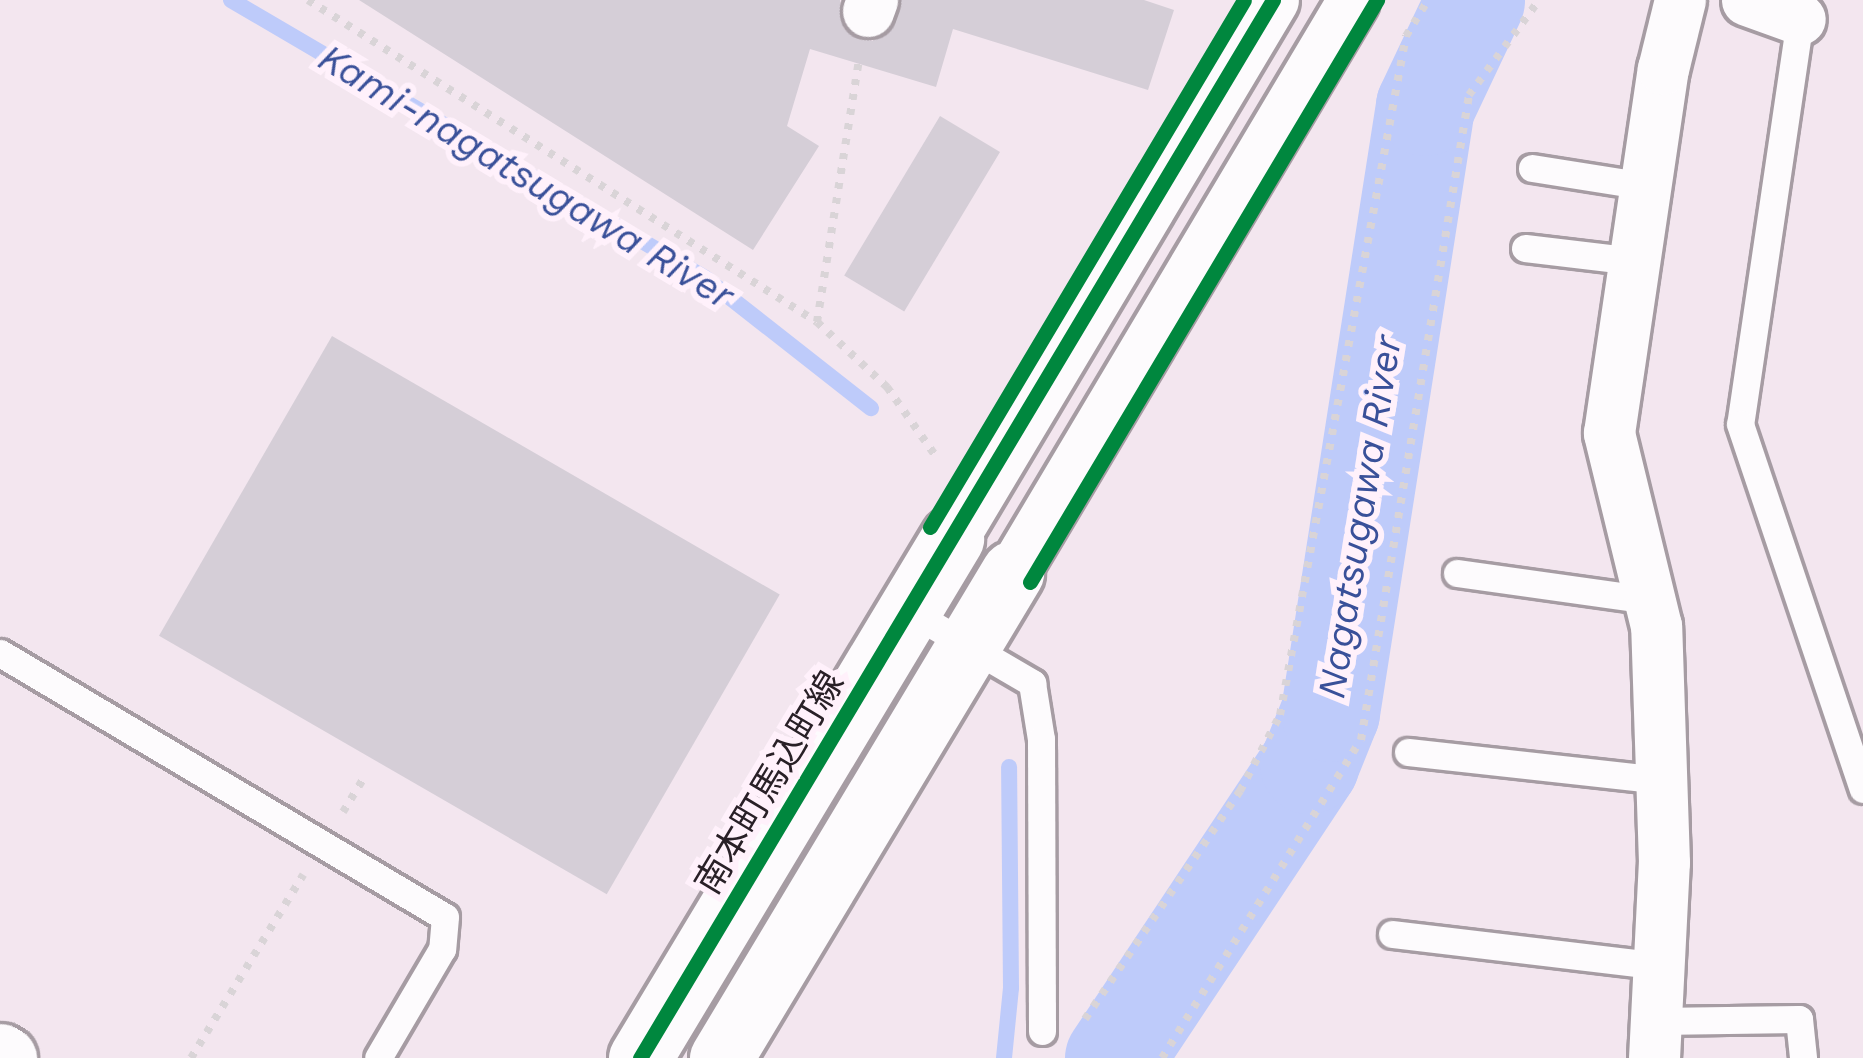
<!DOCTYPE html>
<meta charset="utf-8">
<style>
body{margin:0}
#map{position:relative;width:1863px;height:1058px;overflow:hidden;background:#f3e6ef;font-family:"Work Sans","Noto Sans JP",sans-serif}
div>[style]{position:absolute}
.stream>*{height:16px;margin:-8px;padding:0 8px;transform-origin:8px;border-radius:8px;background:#becbfa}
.river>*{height:99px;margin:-49.5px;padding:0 49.5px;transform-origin:49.5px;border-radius:49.5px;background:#becbfa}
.building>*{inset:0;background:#d5ced7;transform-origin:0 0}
.path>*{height:8px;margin-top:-4px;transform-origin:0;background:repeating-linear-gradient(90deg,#d9d4d7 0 6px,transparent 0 15px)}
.roads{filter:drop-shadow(3px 0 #a69ca3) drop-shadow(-3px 0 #a69ca3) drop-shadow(0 3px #a69ca3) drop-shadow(0 -3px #a69ca3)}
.service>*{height:27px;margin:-13.5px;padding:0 13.5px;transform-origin:13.5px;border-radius:13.5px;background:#fdfbfd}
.minor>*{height:51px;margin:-25.5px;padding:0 25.5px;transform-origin:25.5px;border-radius:25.5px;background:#fdfbfd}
.tertiary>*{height:63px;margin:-31.5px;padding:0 31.5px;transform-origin:31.5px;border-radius:31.5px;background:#fdfbfd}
.cycleway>*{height:15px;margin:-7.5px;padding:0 7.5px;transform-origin:7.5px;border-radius:7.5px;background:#00873e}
span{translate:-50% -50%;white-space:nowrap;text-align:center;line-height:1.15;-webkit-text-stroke:12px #fff1fb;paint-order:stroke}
.street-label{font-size:36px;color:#292027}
.water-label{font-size:39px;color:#395099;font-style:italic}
</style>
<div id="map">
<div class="stream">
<div style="left:231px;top:0;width:550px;rotate:30.39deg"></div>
<div style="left:705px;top:278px;width:211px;rotate:38.1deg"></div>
<div style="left:1004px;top:1058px;width:70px;rotate:-84.3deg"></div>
<div style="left:1011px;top:988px;width:221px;rotate:-90.5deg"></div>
</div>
<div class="river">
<div style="left:1114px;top:1058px;width:353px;rotate:-56.4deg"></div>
<div style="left:1309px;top:764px;width:56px;rotate:-68deg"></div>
<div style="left:1330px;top:712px;width:613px;rotate:-81.09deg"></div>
<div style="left:1425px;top:106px;width:117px;rotate:-64.7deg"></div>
</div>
<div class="building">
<div style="clip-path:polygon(359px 0,840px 0,844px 29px,872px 41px,888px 33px,901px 0,1144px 0,1174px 10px,1148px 90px,953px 29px,936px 87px,810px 49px,787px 126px,819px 146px,753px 250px)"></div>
<div style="left:940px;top:116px;width:70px;height:186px;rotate:31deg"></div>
<div style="left:332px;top:336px;width:517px;height:346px;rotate:30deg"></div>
</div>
<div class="path">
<div style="left:308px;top:0;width:602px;rotate:32.32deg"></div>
<div style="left:817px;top:322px;width:96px;rotate:42.9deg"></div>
<div style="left:887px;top:387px;width:87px;rotate:54.8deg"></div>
<div style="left:817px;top:322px;width:265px;rotate:-80.9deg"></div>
<div style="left:343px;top:812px;width:42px;rotate:-58.6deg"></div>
<div style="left:1085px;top:1019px;width:276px;rotate:-55.8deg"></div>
<div style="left:1240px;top:791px;width:86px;rotate:-62.2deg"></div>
<div style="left:1280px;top:715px;width:691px;rotate:-79.49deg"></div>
<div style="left:1406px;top:36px;width:42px;rotate:-58.6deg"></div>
<div style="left:191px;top:1058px;width:215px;rotate:-58.5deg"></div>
<div style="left:1162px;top:1058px;width:375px;rotate:-58deg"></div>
<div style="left:1361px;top:740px;width:654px;rotate:-80.49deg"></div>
<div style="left:1469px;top:95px;width:118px;rotate:-53.6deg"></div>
</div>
<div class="roads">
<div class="service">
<div style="left:1806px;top:10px;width:11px;rotate:124deg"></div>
<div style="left:1800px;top:19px;width:409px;rotate:98.4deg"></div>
<div style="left:1740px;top:424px;width:385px;rotate:71.4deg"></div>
<div style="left:1532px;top:168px;width:115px;rotate:9deg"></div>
<div style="left:1525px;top:248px;width:110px;rotate:6.8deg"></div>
<div style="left:1457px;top:573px;width:194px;rotate:8deg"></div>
<div style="left:909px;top:611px;width:143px;rotate:30.3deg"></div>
<div style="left:1032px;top:683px;width:57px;rotate:80.9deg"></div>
<div style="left:1041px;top:739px;width:292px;rotate:89.8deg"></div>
<div style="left:0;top:653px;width:517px;rotate:30.68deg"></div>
<div style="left:445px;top:917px;width:32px;rotate:95deg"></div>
<div style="left:442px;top:949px;width:126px;rotate:120.4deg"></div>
<div style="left:1408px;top:752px;width:256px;rotate:6.3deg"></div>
<div style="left:1392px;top:934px;width:269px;rotate:6.8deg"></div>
<div style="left:1656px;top:1021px;width:143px;rotate:-0.8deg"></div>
<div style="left:1799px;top:1019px;width:39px;rotate:84deg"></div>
</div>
<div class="minor">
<div style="left:1747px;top:0;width:56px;rotate:19.7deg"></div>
<div style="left:868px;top:11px;width:12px;rotate:-70deg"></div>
<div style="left:952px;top:539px;width:627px;rotate:-59.22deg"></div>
<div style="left:1012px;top:573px;width:667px;rotate:-59.24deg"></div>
<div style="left:1654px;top:1058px;width:196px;rotate:-87.1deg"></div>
<div style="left:1664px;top:862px;width:236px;rotate:-91.9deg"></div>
<div style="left:1656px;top:626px;width:199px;rotate:-103.7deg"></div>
<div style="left:1609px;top:433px;width:368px;rotate:-81.6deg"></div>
<div style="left:1663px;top:69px;width:71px;rotate:-76.2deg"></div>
</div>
<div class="tertiary">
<div style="left:0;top:1055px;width:6px;rotate:31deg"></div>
<div style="left:640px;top:1058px;width:606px;rotate:-58.99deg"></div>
<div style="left:721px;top:1058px;width:566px;rotate:-59.04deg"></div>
</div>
</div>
<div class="cycleway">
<div style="left:930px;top:527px;width:613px;rotate:-59.21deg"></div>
<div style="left:1030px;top:582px;width:678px;rotate:-59.2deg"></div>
<div style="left:640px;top:1058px;width:1233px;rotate:-59.11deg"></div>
</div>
<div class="street-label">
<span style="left:770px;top:783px;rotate:-59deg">南本町馬込町線</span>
</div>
<div class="water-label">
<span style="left:526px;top:177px;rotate:31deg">Kami-nagatsugawa River</span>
<span style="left:1360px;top:517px;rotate:-81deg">Nagatsugawa River</span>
</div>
</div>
